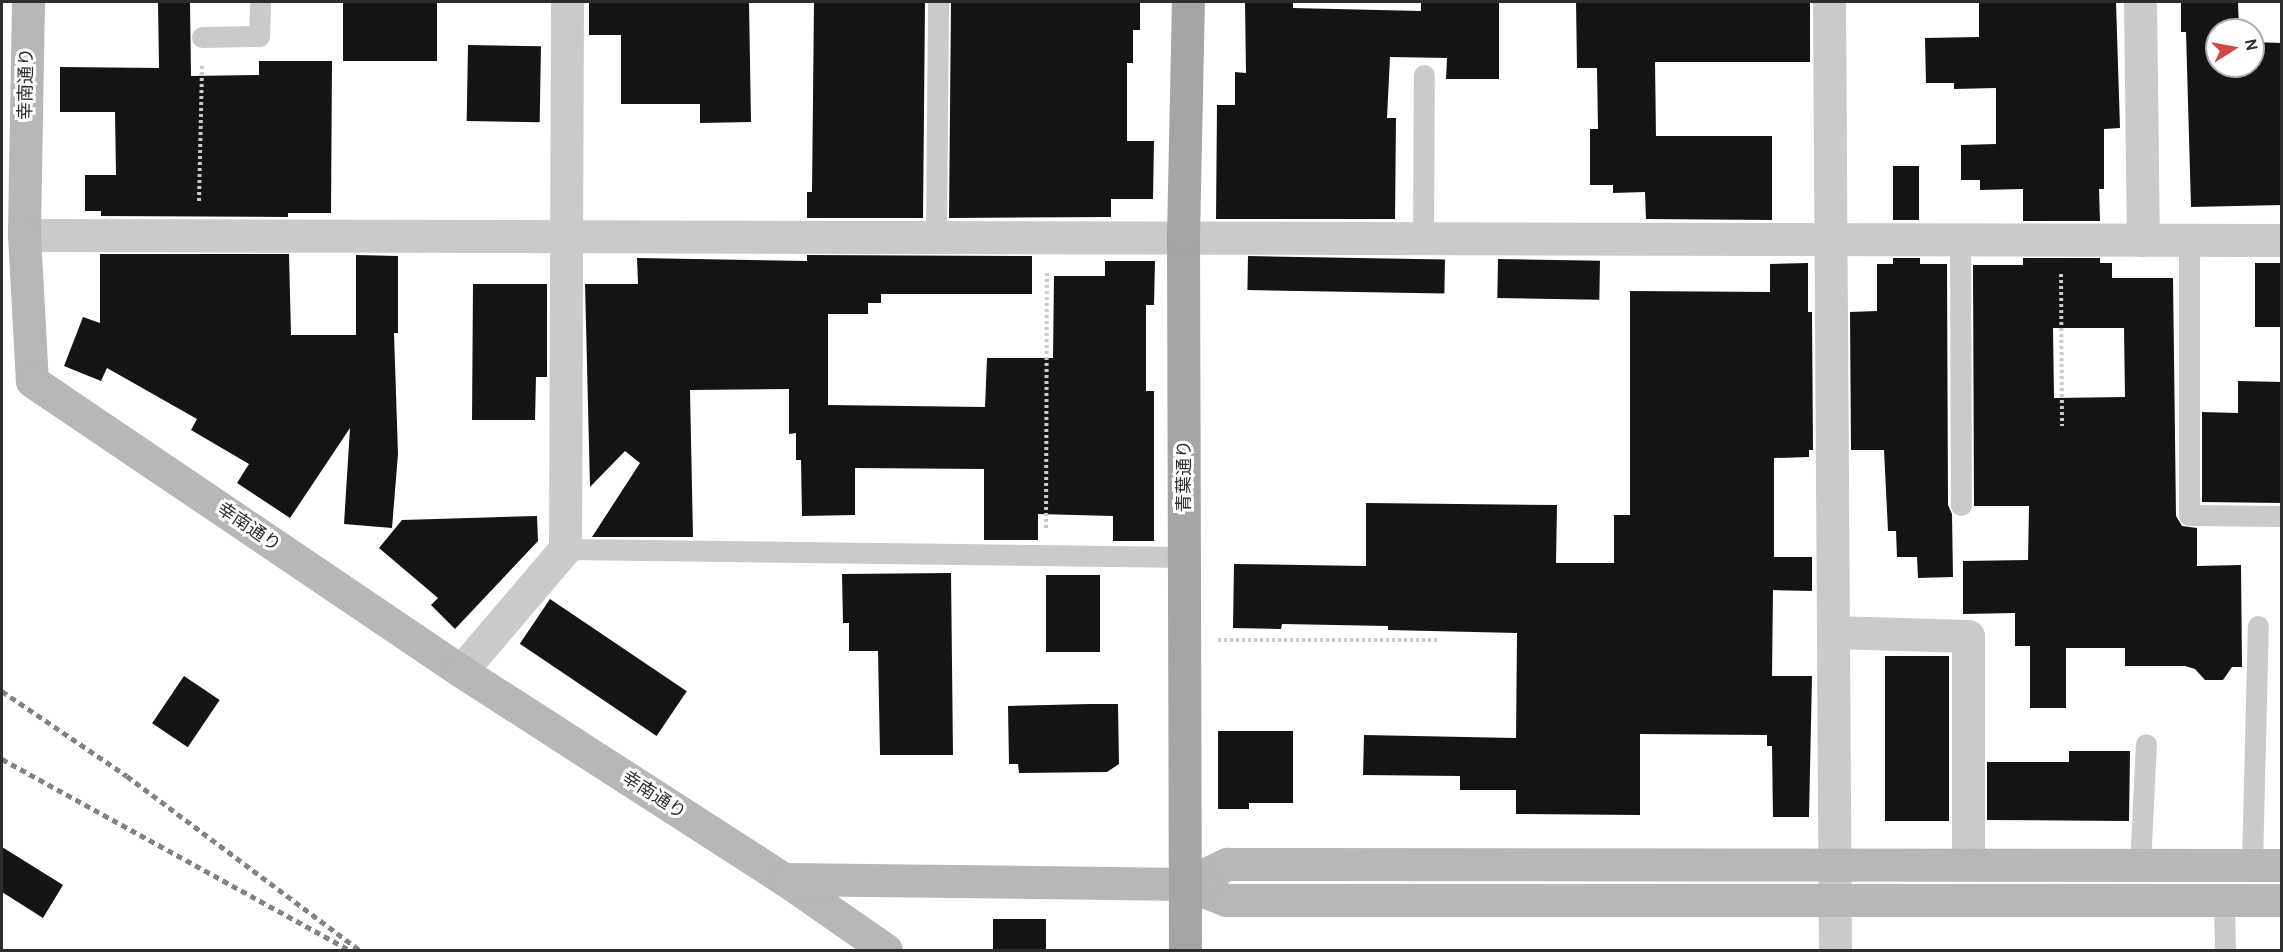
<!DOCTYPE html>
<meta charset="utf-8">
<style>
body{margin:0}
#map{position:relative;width:2283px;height:952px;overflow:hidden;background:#fff;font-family:Cabin,"Noto Sans JP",sans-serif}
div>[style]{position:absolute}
.building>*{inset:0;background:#141414;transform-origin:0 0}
.path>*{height:4px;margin-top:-2px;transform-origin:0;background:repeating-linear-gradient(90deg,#cacaca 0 3px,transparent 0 6px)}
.lane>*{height:21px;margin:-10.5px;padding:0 10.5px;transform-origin:10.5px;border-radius:10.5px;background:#cacaca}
.street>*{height:33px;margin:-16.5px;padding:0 16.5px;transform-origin:16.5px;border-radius:16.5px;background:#cacaca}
.secondary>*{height:33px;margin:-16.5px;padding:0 16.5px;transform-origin:16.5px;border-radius:16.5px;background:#b7b7b7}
.primary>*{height:33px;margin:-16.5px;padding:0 16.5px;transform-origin:16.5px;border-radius:16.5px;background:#a5a5a5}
.rail>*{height:4.5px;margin-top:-2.25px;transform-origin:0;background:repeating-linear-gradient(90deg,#828282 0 6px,transparent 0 10.5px)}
span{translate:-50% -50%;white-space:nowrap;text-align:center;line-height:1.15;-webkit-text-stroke:6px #fff;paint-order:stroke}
.street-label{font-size:18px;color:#2d2d2d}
.frame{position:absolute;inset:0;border:3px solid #2d2d2d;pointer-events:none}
.north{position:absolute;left:2205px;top:18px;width:60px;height:60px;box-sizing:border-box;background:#fff;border:2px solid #ababab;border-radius:50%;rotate:79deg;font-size:16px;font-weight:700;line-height:24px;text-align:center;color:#2d2d2d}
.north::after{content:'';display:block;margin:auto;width:21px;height:27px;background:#cf4a44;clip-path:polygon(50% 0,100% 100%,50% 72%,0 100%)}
</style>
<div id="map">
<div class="building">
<div style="clip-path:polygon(158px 2px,190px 2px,191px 76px,259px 75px,259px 61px,332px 61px,331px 213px,288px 213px,288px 217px,101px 216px,101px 211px,85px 211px,85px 175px,116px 175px,115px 112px,60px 112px,60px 67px,159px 68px)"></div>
<div style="left:343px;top:2px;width:94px;height:59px"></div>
<div style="clip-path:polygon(589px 2px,749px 2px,751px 122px,700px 123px,700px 104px,621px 104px,621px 35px,589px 35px)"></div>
<div style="clip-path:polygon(814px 2px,925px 2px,923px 218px,807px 218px,807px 192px,812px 192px)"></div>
<div style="clip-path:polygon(951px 2px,1140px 2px,1140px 30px,1133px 30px,1133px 63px,1127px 63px,1127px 141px,1154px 141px,1153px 199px,1111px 199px,1111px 217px,949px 218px)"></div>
<div style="clip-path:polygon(1245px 2px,1293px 2px,1293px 8px,1421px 11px,1421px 2px,1499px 2px,1499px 79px,1446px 79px,1447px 58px,1390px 57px,1387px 118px,1396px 118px,1395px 219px,1216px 219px,1217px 105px,1235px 105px,1235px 72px,1246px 73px)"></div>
<div style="clip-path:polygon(1576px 2px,1810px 2px,1810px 62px,1655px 62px,1656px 136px,1772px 136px,1772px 220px,1646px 219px,1645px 192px,1613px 193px,1613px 185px,1590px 185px,1590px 129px,1598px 129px,1597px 68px,1577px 68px)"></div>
<div style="clip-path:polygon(1979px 2px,2116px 2px,2120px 128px,2104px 129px,2104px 189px,2099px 189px,2100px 221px,2023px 221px,2023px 189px,1980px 190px,1980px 180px,1961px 180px,1961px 145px,1996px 144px,1996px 88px,1954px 89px,1954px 83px,1926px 83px,1925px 38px,1979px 37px)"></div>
<div style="clip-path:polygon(2181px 2px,2238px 2px,2239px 30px,2217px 30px,2217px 66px,2253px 66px,2253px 42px,2282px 43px,2282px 205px,2191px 207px,2186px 32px,2181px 32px)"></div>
<div style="left:468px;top:45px;width:73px;height:76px;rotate:1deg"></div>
<div style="left:1893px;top:166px;width:26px;height:54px"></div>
<div style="clip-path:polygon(100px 254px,289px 254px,291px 335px,356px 335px,356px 255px,398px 256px,398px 333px,394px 333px,398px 454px,392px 528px,344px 524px,350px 428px,290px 518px,237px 483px,249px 464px,191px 430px,197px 419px,107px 368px,101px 381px,64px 366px,83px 317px,100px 323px)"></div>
<div style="clip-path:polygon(807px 255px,1032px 256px,1032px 294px,881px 294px,881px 303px,868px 303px,868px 314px,828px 314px,828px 405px,985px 407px,987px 358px,1053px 358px,1054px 276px,1105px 276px,1105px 261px,1155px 261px,1154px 305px,1146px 305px,1146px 391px,1154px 391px,1154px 541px,1113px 541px,1113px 516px,1038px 514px,1038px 540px,984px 540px,984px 469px,855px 468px,855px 515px,802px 516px,801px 460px,796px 460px,796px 433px,789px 434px,789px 389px,690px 390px,693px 537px,592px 537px,640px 463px,625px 451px,590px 487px,585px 284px,638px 284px,637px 258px,807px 261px)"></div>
<div style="left:1248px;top:256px;width:197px;height:34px;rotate:1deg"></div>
<div style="clip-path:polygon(1893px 258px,1920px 258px,1920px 264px,1947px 264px,1948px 505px,1952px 514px,1953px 577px,1918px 578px,1917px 557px,1897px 557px,1896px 531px,1888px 531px,1884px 450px,1851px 450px,1850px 312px,1877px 311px,1877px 264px,1893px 264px)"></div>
<div style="clip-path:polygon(evenodd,2023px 258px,2100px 258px,2100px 263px,2112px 263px,2112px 278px,2173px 278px,2176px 516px,2182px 526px,2197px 528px,2197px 566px,2241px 565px,2242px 667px,2232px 667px,2223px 680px,2205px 680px,2195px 669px,2185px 666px,2125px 666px,2125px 648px,2066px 648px,2066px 708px,2030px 708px,2030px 646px,2015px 646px,2015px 613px,1963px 614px,1963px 561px,2028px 560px,2029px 506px,1974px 506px,1973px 265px,2023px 265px,2023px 258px,2053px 328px,2124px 328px,2125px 397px,2054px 398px,2053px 328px)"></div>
<div style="left:1498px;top:259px;width:102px;height:39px;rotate:1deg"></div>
<div style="clip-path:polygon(1808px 263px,1808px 312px,1812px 312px,1813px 450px,1809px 450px,1809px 457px,1774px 458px,1774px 557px,1812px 557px,1812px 591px,1773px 590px,1772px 676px,1812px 676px,1809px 817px,1773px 817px,1772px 746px,1767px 746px,1767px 735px,1640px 734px,1640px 815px,1516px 814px,1516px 790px,1460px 790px,1460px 776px,1363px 775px,1364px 735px,1516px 738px,1517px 633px,1388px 630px,1388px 626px,1282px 624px,1281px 629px,1233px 628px,1234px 564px,1366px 566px,1366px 503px,1557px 505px,1556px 563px,1614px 563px,1614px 515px,1630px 515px,1630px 291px,1770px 292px,1770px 264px)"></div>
<div style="left:2255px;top:263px;width:27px;height:64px"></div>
<div style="clip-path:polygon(473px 284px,547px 284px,547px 377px,536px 377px,535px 420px,472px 420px)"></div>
<div style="clip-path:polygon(2238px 381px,2282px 382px,2282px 503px,2202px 502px,2202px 412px,2238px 413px)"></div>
<div style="clip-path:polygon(537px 516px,538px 541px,455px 629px,431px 605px,438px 598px,379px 548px,402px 520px)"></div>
<div style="clip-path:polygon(951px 573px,953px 755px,880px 755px,878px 651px,849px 651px,849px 623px,843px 623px,842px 574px)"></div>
<div style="left:1046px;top:575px;width:54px;height:77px"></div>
<div style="left:550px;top:599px;width:165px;height:54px;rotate:34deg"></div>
<div style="left:1949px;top:656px;width:165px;height:64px;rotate:90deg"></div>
<div style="left:184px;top:676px;width:43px;height:57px;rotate:34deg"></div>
<div style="clip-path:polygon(1089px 704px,1118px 704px,1119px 764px,1107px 772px,1019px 773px,1018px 764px,1009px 764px,1008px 706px)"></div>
<div style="clip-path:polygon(1218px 731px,1293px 731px,1293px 803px,1249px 803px,1249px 809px,1218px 809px)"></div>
<div style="clip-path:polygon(2069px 751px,2130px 751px,2129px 821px,1987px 820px,1987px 762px,2069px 762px)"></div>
<div style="clip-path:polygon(2px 847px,63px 885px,43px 918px,2px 892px)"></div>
<div style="left:993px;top:919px;width:53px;height:32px"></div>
</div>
<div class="path">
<div style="left:199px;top:201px;width:136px;rotate:-88.7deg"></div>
<div style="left:2061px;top:274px;width:152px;rotate:89.6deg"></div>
<div style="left:1046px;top:528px;width:257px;rotate:-89.8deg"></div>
<div style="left:1218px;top:640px;width:219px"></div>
</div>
<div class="lane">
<div style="left:202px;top:37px;width:57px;rotate:-1deg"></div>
<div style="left:259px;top:36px;width:34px;rotate:-88deg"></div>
<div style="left:936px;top:236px;width:234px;rotate:-89.5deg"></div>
<div style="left:1423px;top:239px;width:164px;rotate:-89.7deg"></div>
<div style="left:2189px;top:240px;width:275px;rotate:90deg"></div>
<div style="left:2189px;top:515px;width:93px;rotate:0.6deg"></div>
<div style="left:1960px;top:241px;width:264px;rotate:89.8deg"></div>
<div style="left:565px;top:549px;width:619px;rotate:0.74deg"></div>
<div style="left:2140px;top:865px;width:121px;rotate:-87.2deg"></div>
<div style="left:2252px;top:865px;width:239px;rotate:-88.6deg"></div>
<div style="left:2224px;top:900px;width:50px;rotate:88.9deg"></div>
</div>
<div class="street">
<div style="left:1829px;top:2px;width:948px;rotate:89.64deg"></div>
<div style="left:2140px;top:2px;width:238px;rotate:89.3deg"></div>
<div style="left:24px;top:235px;width:2258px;rotate:0.13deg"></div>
<div style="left:1833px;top:632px;width:135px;rotate:1.7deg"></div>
<div style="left:1968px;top:636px;width:228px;rotate:90deg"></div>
<div style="left:461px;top:671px;width:160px;rotate:-49.6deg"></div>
<div style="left:565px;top:549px;width:547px;rotate:-89.79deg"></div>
</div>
<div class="secondary">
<div style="left:28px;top:2px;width:233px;rotate:91deg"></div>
<div style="left:24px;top:235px;width:146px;rotate:86.9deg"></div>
<div style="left:32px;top:381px;width:518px;rotate:34.06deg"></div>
<div style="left:461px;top:671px;width:384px;rotate:32.8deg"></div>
<div style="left:784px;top:879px;width:124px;rotate:34.8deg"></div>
<div style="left:784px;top:879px;width:401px;rotate:0.7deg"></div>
<div style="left:1185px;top:884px;width:44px;rotate:21.3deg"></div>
<div style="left:1226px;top:900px;width:1056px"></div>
<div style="left:1185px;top:884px;width:47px;rotate:-25.5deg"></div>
<div style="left:1227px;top:864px;width:1055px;rotate:0.05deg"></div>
</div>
<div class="primary">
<div style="left:1185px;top:950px;width:713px;rotate:-90.16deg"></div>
<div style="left:1183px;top:237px;width:235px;rotate:-88.8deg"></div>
</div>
<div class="rail">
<div style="left:2px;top:691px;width:151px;rotate:34.2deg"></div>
<div style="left:127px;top:776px;width:291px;rotate:36.8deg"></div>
<div style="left:2px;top:759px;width:394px;rotate:28.8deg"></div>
</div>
<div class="street-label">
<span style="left:26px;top:84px;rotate:-89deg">幸南通り</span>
<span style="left:1184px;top:476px;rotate:-90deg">青葉通り</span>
<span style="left:249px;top:527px;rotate:34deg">幸南通り</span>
<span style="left:654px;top:795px;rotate:33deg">幸南通り</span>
</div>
<div class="frame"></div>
<div class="north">N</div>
</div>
